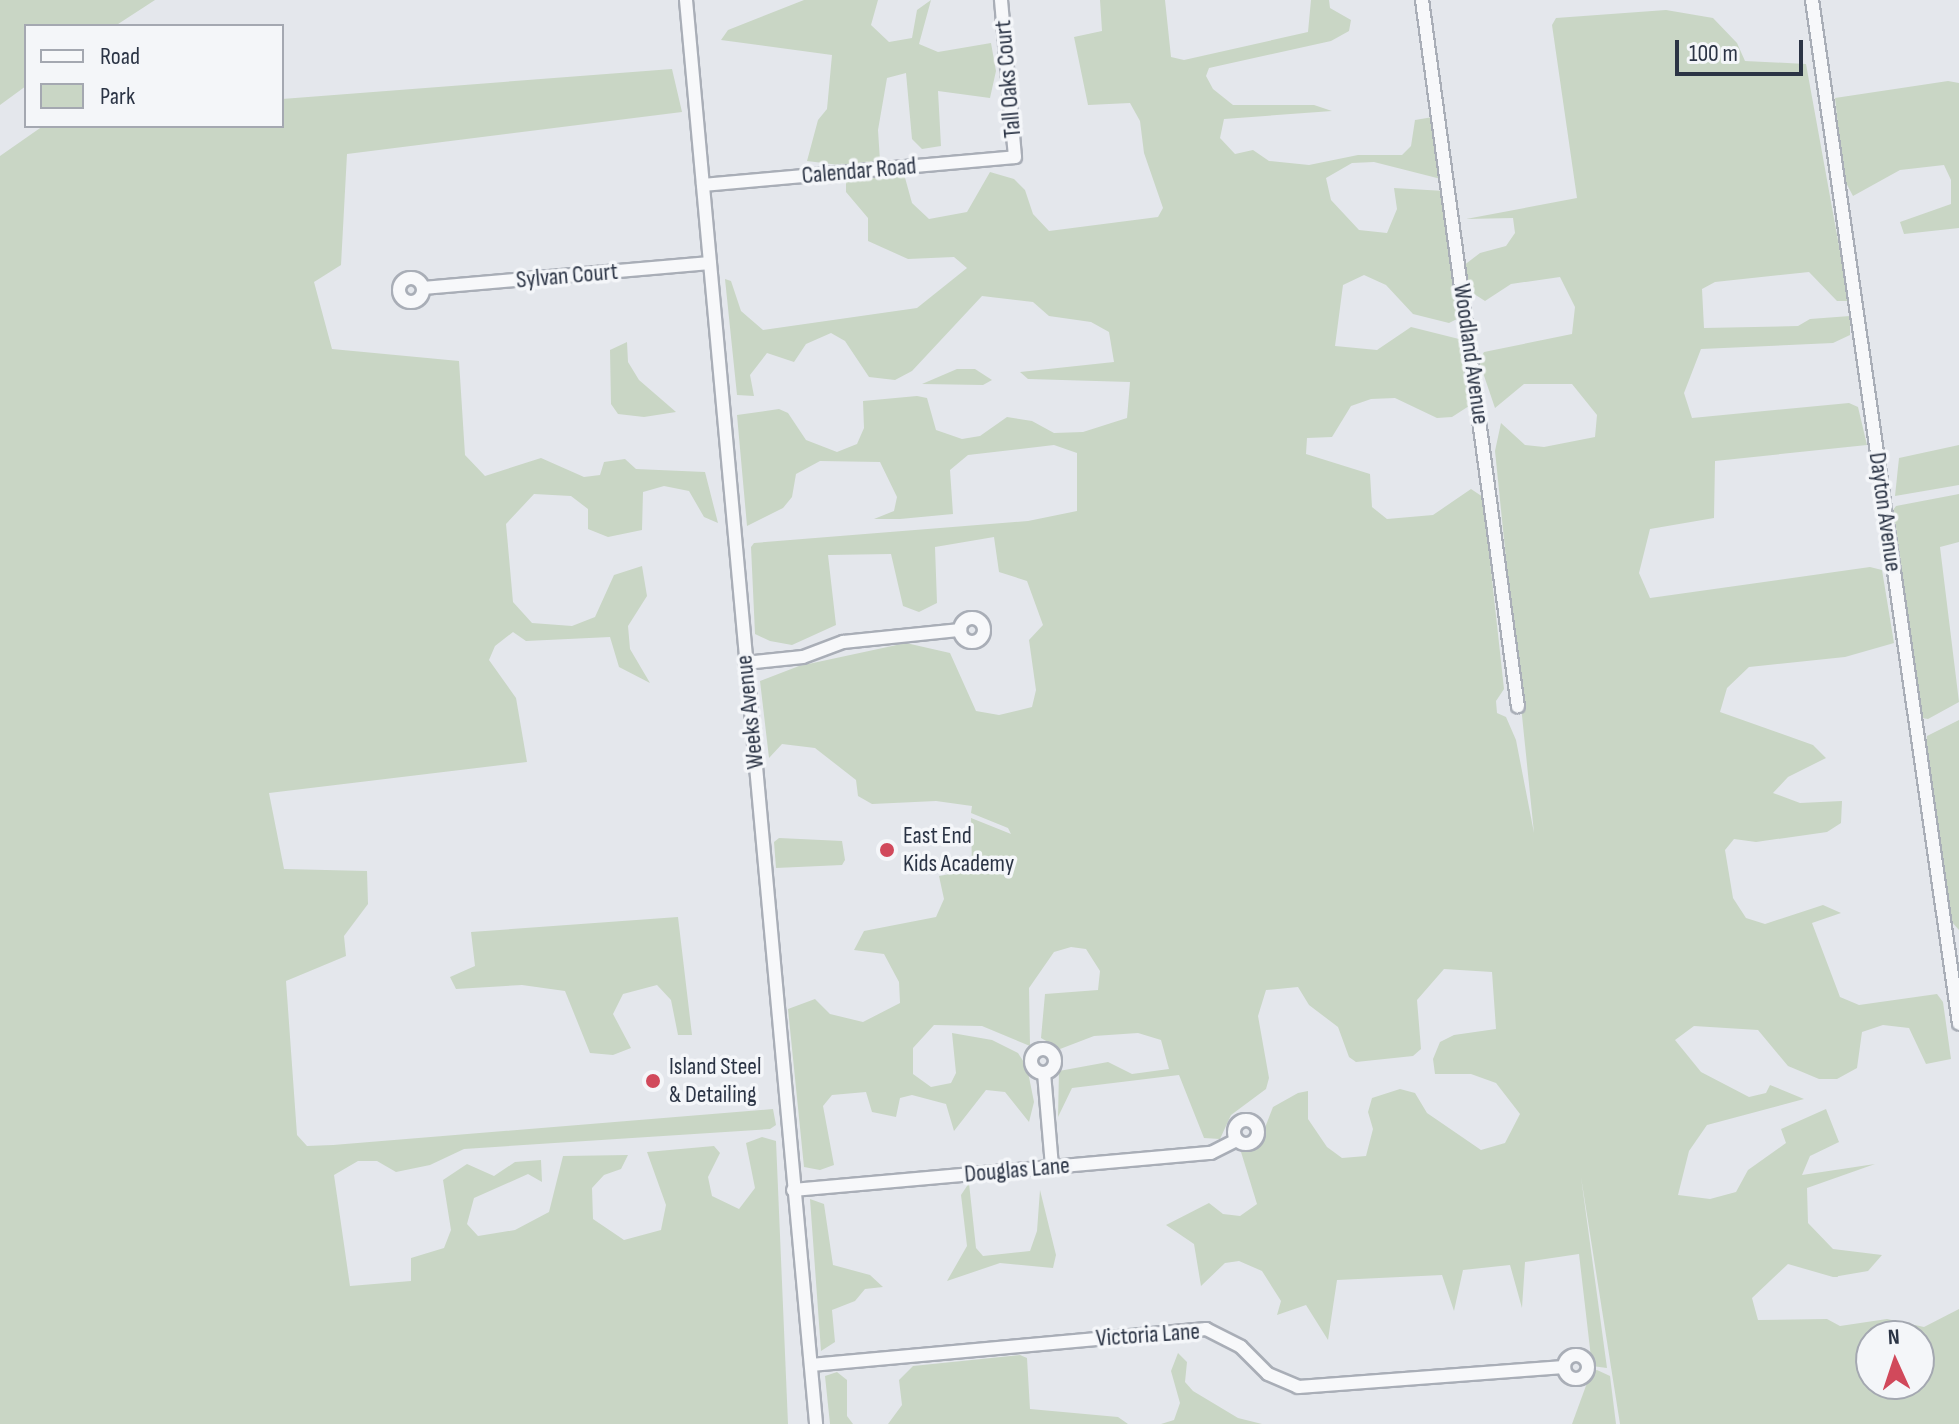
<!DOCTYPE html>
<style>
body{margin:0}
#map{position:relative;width:1959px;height:1424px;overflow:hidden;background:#e4e7ec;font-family:"Sofia Sans Condensed",sans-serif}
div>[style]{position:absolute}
.green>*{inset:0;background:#c9d6c5}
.roads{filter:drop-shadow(2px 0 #a9aeb7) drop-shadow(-2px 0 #a9aeb7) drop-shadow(0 2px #a9aeb7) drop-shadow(0 -2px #a9aeb7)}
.minor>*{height:12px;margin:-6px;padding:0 6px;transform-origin:6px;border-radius:6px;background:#f7f8fa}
.minor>.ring{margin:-6px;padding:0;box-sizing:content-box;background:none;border:12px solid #f7f8fa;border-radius:50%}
.dots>*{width:22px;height:22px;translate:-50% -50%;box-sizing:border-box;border:4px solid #f4f6f9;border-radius:50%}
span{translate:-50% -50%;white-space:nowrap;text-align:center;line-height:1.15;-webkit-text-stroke:7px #f4f6f9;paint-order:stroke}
.street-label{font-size:24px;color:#2b3445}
.poi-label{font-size:24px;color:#2b3445}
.left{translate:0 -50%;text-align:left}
.legend{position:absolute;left:24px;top:24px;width:260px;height:104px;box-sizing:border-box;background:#f4f6f9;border:2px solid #a4a8b1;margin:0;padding:10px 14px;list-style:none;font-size:24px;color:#2b3445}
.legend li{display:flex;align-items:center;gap:16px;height:40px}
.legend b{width:40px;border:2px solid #a4a8b1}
.north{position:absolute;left:1855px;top:1320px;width:80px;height:80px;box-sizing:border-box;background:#f4f6f9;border:2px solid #a4a8b1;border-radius:50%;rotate:357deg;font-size:22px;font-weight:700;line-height:32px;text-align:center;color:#2b3445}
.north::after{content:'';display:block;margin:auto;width:28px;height:36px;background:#d1495b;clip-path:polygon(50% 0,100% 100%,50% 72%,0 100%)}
.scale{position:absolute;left:1675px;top:40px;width:128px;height:36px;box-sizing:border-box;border:4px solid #2b3445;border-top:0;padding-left:10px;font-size:24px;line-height:28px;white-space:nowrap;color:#2b3445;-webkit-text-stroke:6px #f4f6f9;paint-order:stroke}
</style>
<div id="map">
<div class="green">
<div style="clip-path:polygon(0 0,155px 0,115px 26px,26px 26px,26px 86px,0 105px)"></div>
<div style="clip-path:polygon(804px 0,878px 0,871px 25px,889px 42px,912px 38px,917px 10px,931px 0,919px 44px,938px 52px,991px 43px,996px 71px,990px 98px,938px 91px,941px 146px,922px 149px,912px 139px,906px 73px,887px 78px,878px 130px,880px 161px,839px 165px,807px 161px,818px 120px,827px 109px,832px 55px,721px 40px,728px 30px)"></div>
<div style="clip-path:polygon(evenodd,1100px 0,1165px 0,1171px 57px,1184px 60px,1308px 32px,1311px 0,1329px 0,1330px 8px,1351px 20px,1349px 31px,1331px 41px,1209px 68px,1206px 76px,1213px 89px,1233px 105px,1314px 105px,1332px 111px,1224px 119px,1220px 138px,1235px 154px,1253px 150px,1269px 161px,1309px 165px,1358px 155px,1402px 155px,1411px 146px,1415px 120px,1433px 117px,1441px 179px,1374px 162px,1352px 163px,1326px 178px,1331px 200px,1359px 230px,1387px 233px,1397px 209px,1394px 188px,1444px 191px,1457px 319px,1449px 323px,1413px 314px,1386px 285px,1364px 275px,1343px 285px,1335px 346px,1377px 350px,1411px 327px,1459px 339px,1469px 406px,1452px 417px,1437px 418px,1395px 398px,1371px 399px,1351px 406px,1332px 437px,1307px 438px,1306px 454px,1370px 474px,1372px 507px,1387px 519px,1433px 515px,1471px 489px,1483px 497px,1504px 689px,1496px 701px,1497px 713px,1506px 717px,1516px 740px,1534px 833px,1495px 451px,1501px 423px,1525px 445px,1544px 447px,1595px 437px,1597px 415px,1572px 384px,1524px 384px,1495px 408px,1479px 361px,1484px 352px,1572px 334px,1575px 307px,1560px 277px,1511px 284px,1485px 301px,1471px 292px,1463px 266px,1480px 253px,1506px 246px,1515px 233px,1513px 218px,1466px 219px,1577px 198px,1552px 25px,1556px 18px,1666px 10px,1713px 18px,1737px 43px,1745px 61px,1806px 64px,1849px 301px,1837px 301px,1809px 272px,1715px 282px,1702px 289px,1704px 328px,1798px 326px,1810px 319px,1850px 316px,1850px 335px,1833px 343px,1701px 349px,1684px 393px,1692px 418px,1849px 403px,1858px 407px,1867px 445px,1715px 461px,1714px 518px,1650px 529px,1639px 573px,1650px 598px,1870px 567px,1882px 570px,1894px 643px,1845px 657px,1749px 667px,1727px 688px,1720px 712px,1813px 745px,1826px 758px,1788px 777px,1773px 793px,1800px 803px,1842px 801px,1841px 823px,1827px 832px,1756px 842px,1734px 839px,1725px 850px,1733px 898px,1746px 918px,1765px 924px,1823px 905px,1841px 913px,1812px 923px,1840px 997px,1859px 1005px,1937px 994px,1943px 1002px,1951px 1059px,1926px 1064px,1909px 1028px,1883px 1025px,1862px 1032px,1857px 1068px,1837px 1079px,1819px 1079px,1788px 1066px,1758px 1030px,1694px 1026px,1675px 1040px,1701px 1072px,1749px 1097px,1766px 1093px,1770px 1085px,1804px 1099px,1707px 1125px,1689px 1151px,1678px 1195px,1710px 1199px,1736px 1192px,1748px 1170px,1786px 1143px,1781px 1129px,1826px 1109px,1839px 1142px,1810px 1156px,1802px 1175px,1875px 1164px,1807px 1188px,1808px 1223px,1833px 1249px,1882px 1255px,1868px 1271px,1833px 1277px,1788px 1264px,1752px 1298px,1758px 1320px,1827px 1319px,1840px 1326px,1887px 1319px,1924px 1327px,1959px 1309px,1959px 1424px,1620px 1424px,1581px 1177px,1607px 1368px,1592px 1366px,1579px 1254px,1525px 1262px,1522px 1308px,1510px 1265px,1463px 1270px,1454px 1311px,1442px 1275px,1337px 1280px,1328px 1340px,1306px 1305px,1277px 1315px,1281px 1301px,1262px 1271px,1239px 1261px,1225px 1263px,1201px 1286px,1194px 1244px,1166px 1225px,1209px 1203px,1223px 1214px,1240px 1216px,1257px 1204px,1241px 1152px,1261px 1138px,1273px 1107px,1298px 1093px,1308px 1091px,1308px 1119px,1327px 1147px,1342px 1158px,1366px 1156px,1373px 1129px,1368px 1112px,1372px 1098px,1400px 1089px,1415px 1093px,1427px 1113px,1481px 1150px,1505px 1143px,1520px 1114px,1496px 1083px,1471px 1074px,1435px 1074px,1433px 1059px,1440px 1042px,1454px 1035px,1496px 1029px,1492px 972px,1444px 969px,1417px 1000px,1421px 1049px,1413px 1056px,1356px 1062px,1349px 1057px,1338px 1027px,1309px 1005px,1298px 987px,1266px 990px,1258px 1016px,1269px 1078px,1266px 1089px,1231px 1115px,1220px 1139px,1204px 1138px,1179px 1075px,1072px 1088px,1058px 1117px,1059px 1071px,1108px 1062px,1132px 1074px,1169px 1069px,1161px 1040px,1138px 1033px,1094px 1036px,1060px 1049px,1041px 1038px,1045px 994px,1098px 990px,1100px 971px,1086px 949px,1071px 947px,1054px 952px,1029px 988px,1030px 1046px,982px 1026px,934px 1025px,913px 1048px,913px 1074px,931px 1087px,951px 1083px,956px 1073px,952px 1033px,992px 1040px,1018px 1053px,1027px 1067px,1034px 1102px,1029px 1122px,1005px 1092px,986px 1090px,954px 1131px,946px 1104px,912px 1095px,900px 1098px,896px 1117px,872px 1112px,866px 1092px,832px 1095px,823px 1106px,834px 1165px,820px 1170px,804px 1167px,788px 1009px,815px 999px,830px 1014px,863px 1022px,900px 1003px,899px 982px,884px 954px,854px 950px,864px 931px,936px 917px,944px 899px,939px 876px,972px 870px,971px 818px,1011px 834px,1008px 828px,971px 813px,972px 806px,936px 801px,872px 804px,858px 796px,856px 780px,815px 748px,782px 744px,769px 758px,760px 681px,799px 666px,906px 643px,950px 653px,976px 711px,999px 715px,1032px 707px,1036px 690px,1029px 640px,1043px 625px,1027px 581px,999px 572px,994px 537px,935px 547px,937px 603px,919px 612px,903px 606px,891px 554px,828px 555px,836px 625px,792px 645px,770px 641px,755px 634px,751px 547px,754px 543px,1028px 521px,1077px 511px,1077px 453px,1054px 445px,968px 455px,950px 470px,953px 514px,900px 519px,874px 519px,894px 511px,897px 497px,880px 462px,820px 461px,796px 474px,792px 497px,783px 508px,747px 526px,737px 415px,779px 409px,788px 413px,806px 440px,837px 452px,857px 444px,864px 428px,863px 401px,917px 396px,927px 398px,936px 430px,962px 439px,980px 436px,1007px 417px,1032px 421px,1054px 433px,1083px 432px,1127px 418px,1130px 382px,1028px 379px,1020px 372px,1114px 362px,1109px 332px,1091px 322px,1049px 316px,1033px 302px,982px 296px,912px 371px,895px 380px,869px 377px,845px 341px,831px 333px,806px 344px,794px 362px,767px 353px,750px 375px,754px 396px,737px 395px,725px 279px,731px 281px,741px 311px,763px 330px,917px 308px,967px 268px,954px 257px,908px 259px,868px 241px,868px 218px,846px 192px,846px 179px,904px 174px,912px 203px,929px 219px,967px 212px,990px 172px,1014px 179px,1025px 190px,1033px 214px,1049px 231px,1158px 217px,1163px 208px,1144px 153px,1140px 121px,1130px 103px,1088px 105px,1074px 37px,1102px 31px,1100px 0,1871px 1336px,1919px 1336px,1919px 1384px,1871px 1384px,1871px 1336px)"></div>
<div style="clip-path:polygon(672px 69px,682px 112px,347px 154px,341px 265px,314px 282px,332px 349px,459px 361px,465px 455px,485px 476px,541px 458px,584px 477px,600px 475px,604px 462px,625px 459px,636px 469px,705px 472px,718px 523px,704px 517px,689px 491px,664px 486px,643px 492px,642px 530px,608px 537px,588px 529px,588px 509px,571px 496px,534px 494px,506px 524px,513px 602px,532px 623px,572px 626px,595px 617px,614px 575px,642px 566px,647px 596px,628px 626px,630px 649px,650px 683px,619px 667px,610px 637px,526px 641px,513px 632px,495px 646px,489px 660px,516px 698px,527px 762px,269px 793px,284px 869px,367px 871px,368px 904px,344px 936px,346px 956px,286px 981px,297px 1135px,307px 1146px,333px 1145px,773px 1109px,776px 1125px,770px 1129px,464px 1149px,430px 1165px,396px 1172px,377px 1161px,358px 1161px,334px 1175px,350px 1286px,411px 1281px,411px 1258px,444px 1248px,451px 1230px,443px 1180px,467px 1164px,494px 1176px,515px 1162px,541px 1160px,542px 1182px,528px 1174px,474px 1198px,467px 1224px,478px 1236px,515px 1230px,549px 1212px,563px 1156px,628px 1155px,621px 1169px,604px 1175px,592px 1188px,593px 1219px,624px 1240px,661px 1230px,666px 1205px,647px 1152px,714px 1146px,720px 1153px,708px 1177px,712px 1196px,739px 1209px,755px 1188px,746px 1143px,762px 1137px,776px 1141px,788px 1424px,0 1424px,0 156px,43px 126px,282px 126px,282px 99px)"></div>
<div style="clip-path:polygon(1948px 81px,1959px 83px,1959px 228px,1904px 234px,1900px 222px,1951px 204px,1951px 180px,1944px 165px,1900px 170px,1853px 196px,1844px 179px,1835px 98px)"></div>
<div style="clip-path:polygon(627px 342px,628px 362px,639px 380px,676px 412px,644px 417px,618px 414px,611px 404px,610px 350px)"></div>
<div style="clip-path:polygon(957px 369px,975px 369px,992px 380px,983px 385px,922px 384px)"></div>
<div style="clip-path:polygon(1959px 445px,1959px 485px,1895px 496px,1899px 458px)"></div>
<div style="clip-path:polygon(1959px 494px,1959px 542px,1940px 547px,1959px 702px,1928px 719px,1922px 718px,1891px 513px,1896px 506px)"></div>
<div style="clip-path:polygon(1959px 720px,1959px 930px,1950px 920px,1926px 745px,1927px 736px)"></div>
<div style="clip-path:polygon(779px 838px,842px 841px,845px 860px,842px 865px,776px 868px,774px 842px)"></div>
<div style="clip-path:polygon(678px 917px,692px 1035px,678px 1035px,671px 1000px,657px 985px,623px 994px,613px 1014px,631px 1048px,613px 1055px,590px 1053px,565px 991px,522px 985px,456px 989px,450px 977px,475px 966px,471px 932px)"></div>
<div style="clip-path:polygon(969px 1183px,976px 1248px,983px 1256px,1030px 1251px,1037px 1231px,1040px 1190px,1056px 1255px,1053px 1268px,1000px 1263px,947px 1281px,967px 1246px,961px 1195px)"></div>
<div style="clip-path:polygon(810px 1199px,824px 1204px,833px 1265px,870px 1275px,883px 1287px,865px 1289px,855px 1301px,832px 1310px,835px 1342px,821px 1351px)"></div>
<div style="clip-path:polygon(1178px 1353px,1187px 1362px,1185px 1382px,1193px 1391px,1238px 1418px,1262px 1424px,1161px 1424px,1174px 1420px,1180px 1403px,1171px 1371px)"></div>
<div style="clip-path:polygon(1020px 1355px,1027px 1358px,1030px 1409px,1118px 1417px,1128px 1424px,888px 1424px,902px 1405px,899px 1380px,913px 1366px)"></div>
<div style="clip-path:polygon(1597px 1370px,1610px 1376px,1616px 1424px,1572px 1424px,1591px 1372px)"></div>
<div style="clip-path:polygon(837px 1372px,847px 1380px,847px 1416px,853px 1424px,830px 1424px,825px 1376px)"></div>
</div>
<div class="roads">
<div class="minor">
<div style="left:686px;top:0;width:1430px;rotate:84.78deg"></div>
<div style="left:1422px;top:0;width:713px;rotate:82.27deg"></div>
<div style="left:1812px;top:0;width:1034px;rotate:81.83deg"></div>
<div style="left:703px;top:185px;width:313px;rotate:-5.1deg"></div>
<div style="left:1015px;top:157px;width:158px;rotate:-95.1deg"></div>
<div class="ring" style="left:399px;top:278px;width:12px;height:12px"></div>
<div style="left:423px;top:288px;width:288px;rotate:-5deg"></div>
<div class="ring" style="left:960px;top:618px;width:12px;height:12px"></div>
<div style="left:745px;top:663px;width:58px;rotate:-5.9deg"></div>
<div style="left:803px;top:657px;width:43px;rotate:-20.6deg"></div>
<div style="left:843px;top:642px;width:118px;rotate:-5.9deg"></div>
<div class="ring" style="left:1031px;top:1049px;width:12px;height:12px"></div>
<div style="left:1044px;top:1073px;width:94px;rotate:85.1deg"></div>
<div class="ring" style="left:1234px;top:1120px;width:12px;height:12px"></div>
<div style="left:793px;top:1190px;width:420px;rotate:-5.1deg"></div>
<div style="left:1211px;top:1153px;width:29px;rotate:-27deg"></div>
<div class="ring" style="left:1564px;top:1355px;width:12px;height:12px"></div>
<div style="left:811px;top:1365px;width:397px;rotate:-5.2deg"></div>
<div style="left:1206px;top:1329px;width:39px;rotate:27deg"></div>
<div style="left:1241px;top:1347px;width:38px;rotate:45deg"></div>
<div style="left:1268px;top:1374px;width:33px;rotate:23deg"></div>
<div style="left:1298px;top:1387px;width:267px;rotate:-4.3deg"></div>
</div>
</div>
<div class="dots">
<div style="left:887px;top:850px;background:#d1495b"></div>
<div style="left:653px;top:1081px;background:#d1495b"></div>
</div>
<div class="street-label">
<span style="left:1008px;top:79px;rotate:-95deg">Tall Oaks Court</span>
<span style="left:859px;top:171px;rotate:-5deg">Calendar Road</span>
<span style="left:567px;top:276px;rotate:-5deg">Sylvan Court</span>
<span style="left:1471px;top:354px;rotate:82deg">Woodland Avenue</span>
<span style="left:1885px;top:512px;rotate:82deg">Dayton Avenue</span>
<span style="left:750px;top:712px;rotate:-96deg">Weeks Avenue</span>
<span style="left:1017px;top:1170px;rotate:-5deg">Douglas Lane</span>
<span style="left:1148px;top:1335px;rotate:-4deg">Victoria Lane</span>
</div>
<div class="poi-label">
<span class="left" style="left:903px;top:850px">East End<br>Kids Academy</span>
<span class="left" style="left:669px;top:1081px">Island Steel<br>&amp; Detailing</span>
</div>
<ul class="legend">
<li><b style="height:10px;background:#f7f8fa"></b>Road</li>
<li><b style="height:22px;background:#c9d6c5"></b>Park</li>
</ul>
<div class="north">N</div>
<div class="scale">100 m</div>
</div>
